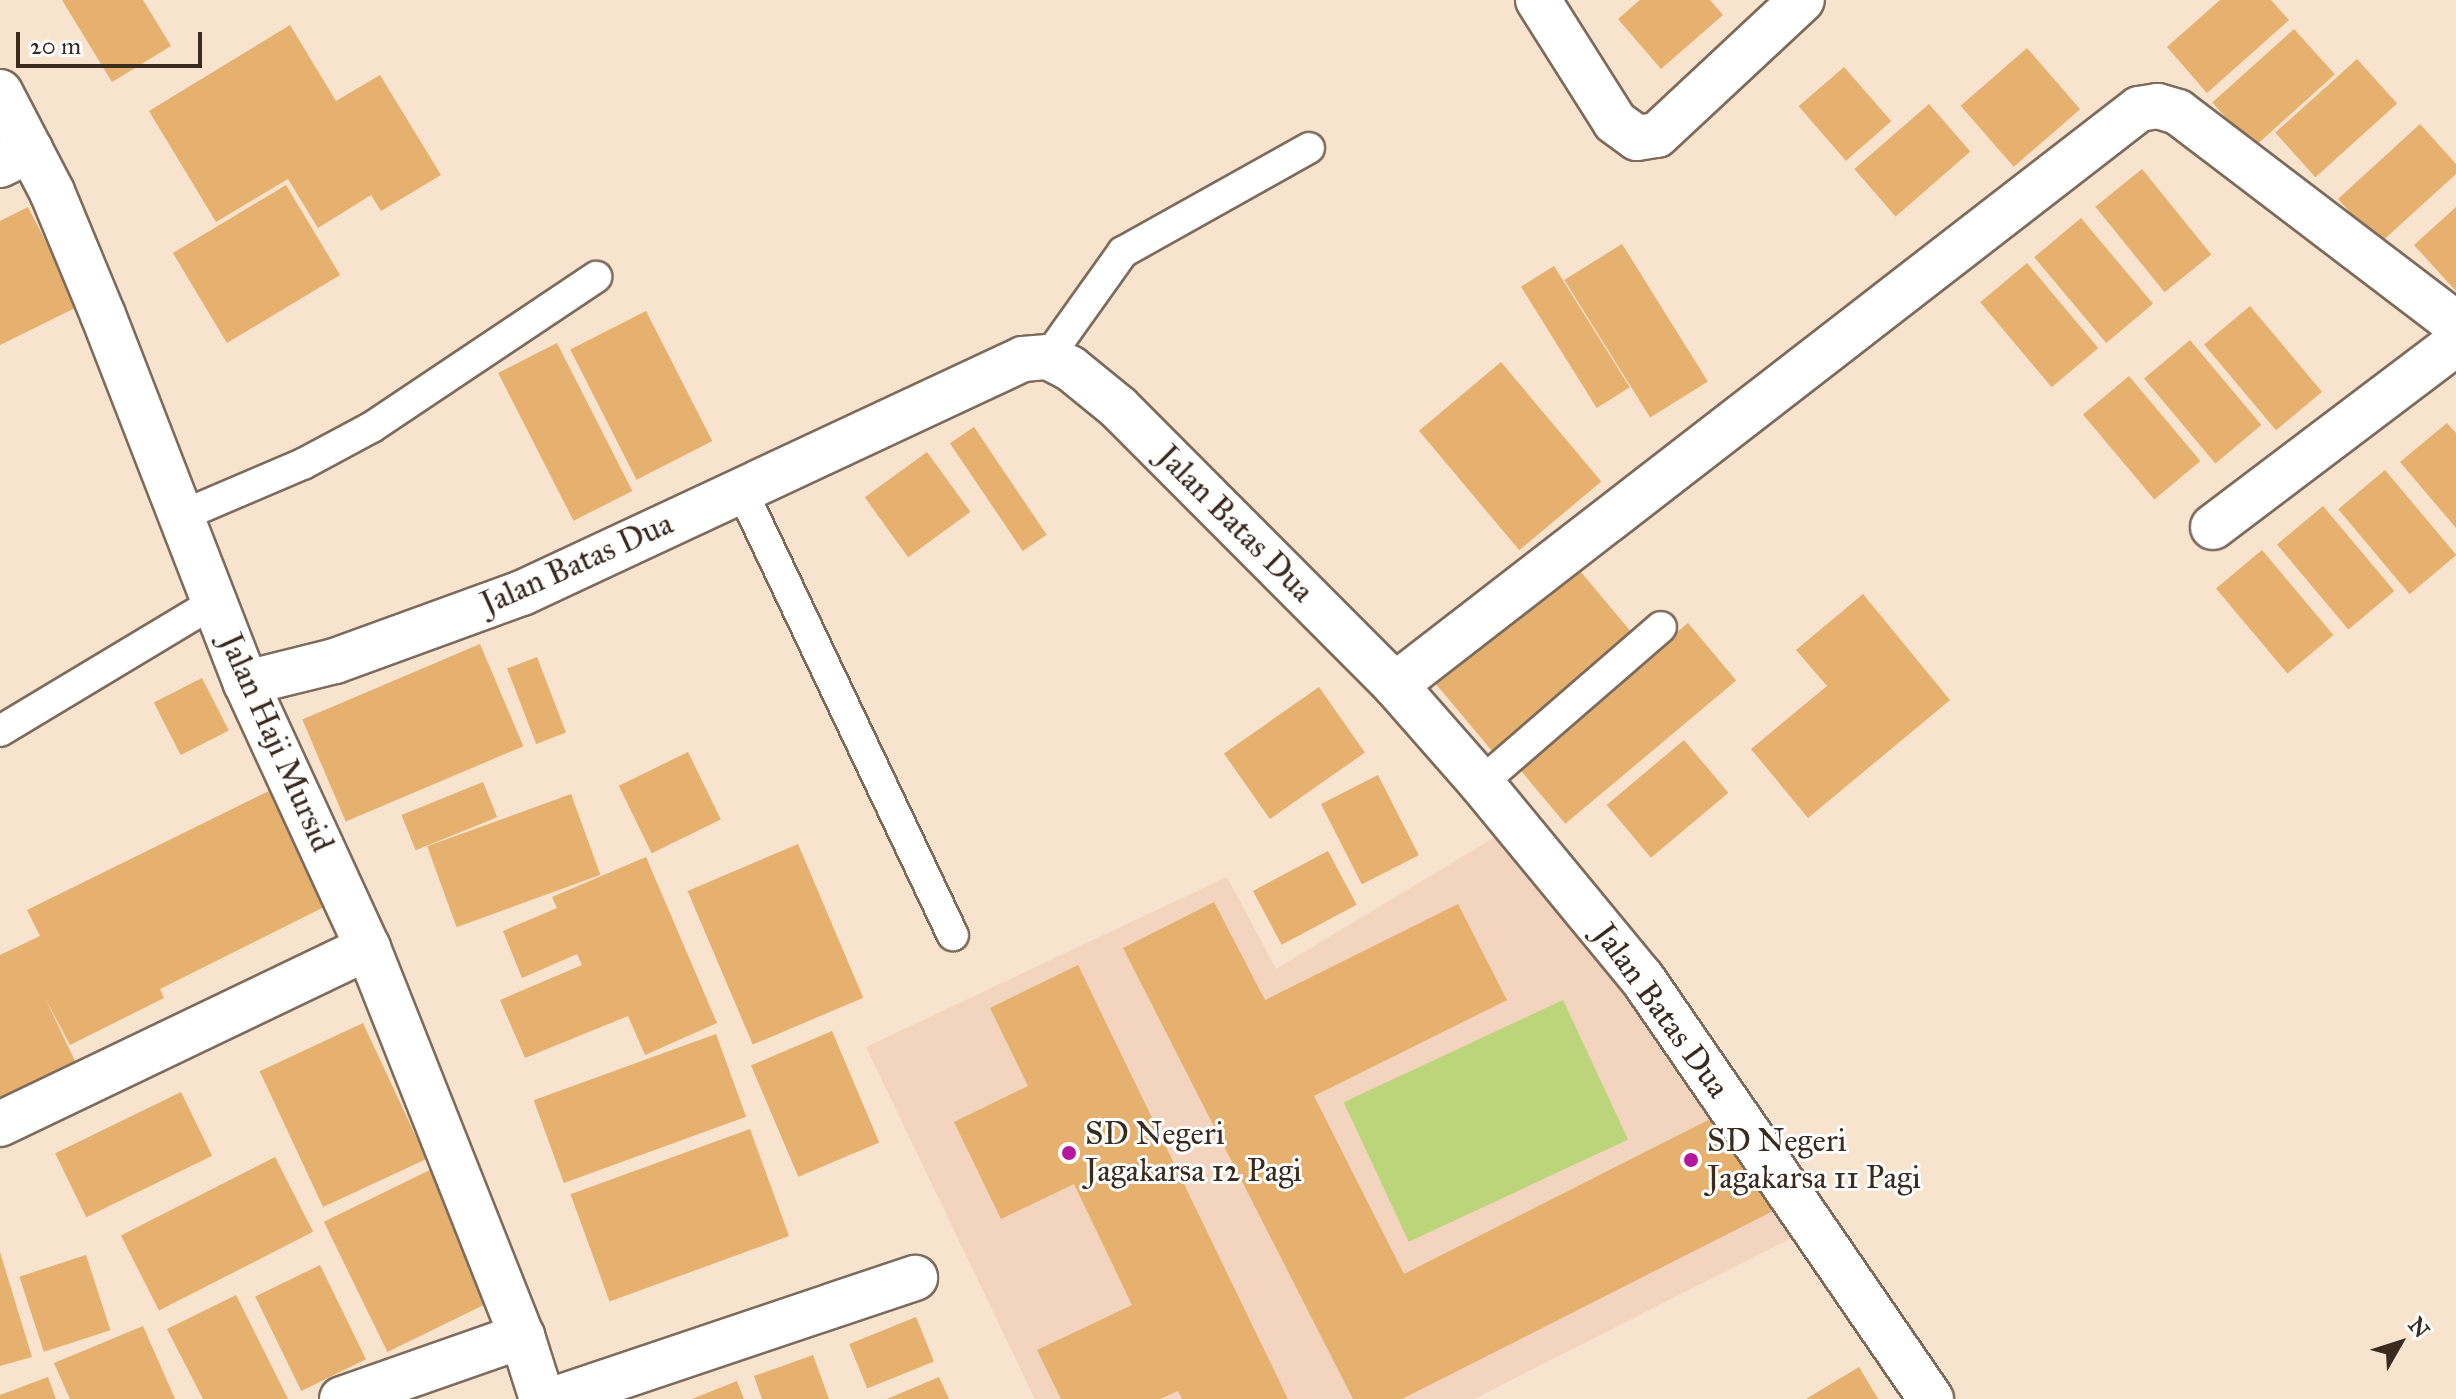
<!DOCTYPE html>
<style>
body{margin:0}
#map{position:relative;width:2456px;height:1399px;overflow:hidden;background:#f7e3ce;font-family:"IM FELL Great Primer",serif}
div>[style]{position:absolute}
.built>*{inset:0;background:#f3d4be}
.green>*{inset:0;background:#bcd57a;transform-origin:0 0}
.building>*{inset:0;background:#e6b06e;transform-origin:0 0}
.roads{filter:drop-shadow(2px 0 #7d6b5c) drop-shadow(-2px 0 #7d6b5c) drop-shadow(0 2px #7d6b5c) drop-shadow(0 -2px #7d6b5c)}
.service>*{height:30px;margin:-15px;padding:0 15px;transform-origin:15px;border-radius:15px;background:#fff}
.minor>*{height:44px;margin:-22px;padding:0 22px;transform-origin:22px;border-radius:22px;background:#fff}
.tertiary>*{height:44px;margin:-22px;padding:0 22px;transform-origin:22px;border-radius:22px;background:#fff}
.dots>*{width:22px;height:22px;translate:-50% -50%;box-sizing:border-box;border:4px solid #fff;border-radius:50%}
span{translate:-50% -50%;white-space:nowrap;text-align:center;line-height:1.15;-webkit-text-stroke:6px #fff;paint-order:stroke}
.street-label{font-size:32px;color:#3b2a1e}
.poi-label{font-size:32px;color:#3b2a1e}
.left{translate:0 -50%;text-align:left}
.north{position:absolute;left:2360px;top:1303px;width:80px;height:80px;-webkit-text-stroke:6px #fff;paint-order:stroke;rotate:51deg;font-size:22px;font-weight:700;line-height:32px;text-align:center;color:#3b2a1e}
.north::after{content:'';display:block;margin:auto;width:28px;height:36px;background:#3b2a1e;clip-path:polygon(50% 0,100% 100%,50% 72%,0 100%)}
.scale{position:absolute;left:16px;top:32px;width:186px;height:36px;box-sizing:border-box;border:4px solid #3b2a1e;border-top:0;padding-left:10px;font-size:24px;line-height:28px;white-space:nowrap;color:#3b2a1e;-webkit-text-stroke:6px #fff;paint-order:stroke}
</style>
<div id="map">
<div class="built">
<div style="clip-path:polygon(1505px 831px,1733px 1097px,1803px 1232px,1474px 1399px,1035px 1399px,866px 1047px,1227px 877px,1276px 969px)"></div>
</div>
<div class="green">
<div style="left:1563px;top:1000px;width:154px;height:242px;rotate:65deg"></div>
</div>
<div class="building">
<div style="clip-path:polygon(62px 0,143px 0,171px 46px,112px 82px)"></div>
<div style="clip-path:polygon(1640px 0,1710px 0,1723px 15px,1661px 69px,1618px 19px)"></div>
<div style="clip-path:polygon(2220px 0,2271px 0,2289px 20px,2207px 93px,2167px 47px)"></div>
<div style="clip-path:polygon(290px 25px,336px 101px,380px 75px,441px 175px,381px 211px,371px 195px,318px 228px,288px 179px,216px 222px,149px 111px)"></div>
<div style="left:2294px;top:29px;width:61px;height:110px;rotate:48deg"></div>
<div style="left:2027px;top:48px;width:81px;height:88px;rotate:49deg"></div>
<div style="left:2357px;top:59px;width:60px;height:110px;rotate:48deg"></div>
<div style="left:1844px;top:67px;width:72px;height:60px;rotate:49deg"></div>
<div style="left:1929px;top:104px;width:63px;height:99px;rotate:49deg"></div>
<div style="clip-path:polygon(2420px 124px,2456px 164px,2456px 174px,2379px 244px,2338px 199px)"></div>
<div style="left:2142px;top:169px;width:110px;height:60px;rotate:51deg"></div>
<div style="left:286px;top:185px;width:105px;height:132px;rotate:59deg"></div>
<div style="clip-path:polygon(28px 207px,79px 306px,0 345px,0 221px)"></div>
<div style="clip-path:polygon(2456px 207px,2456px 291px,2414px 245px)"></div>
<div style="left:2081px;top:218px;width:112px;height:61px;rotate:50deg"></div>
<div style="left:1622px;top:244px;width:162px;height:68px;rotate:58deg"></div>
<div style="left:2027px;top:263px;width:111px;height:61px;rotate:50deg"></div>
<div style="left:1554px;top:266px;width:143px;height:39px;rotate:58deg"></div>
<div style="left:2250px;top:306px;width:112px;height:60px;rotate:50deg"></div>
<div style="left:646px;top:311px;width:146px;height:85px;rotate:63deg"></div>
<div style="left:2190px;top:340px;width:111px;height:60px;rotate:50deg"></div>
<div style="left:557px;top:343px;width:166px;height:66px;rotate:63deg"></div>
<div style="left:1501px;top:362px;width:156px;height:107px;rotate:50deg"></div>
<div style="left:2129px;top:376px;width:111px;height:60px;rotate:50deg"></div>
<div style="clip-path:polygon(2447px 423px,2456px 433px,2456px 528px,2400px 462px)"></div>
<div style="left:974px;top:427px;width:130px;height:29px;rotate:56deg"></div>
<div style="left:927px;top:452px;width:74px;height:77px;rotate:54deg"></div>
<div style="left:2385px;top:470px;width:111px;height:61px;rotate:50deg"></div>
<div style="left:2323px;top:506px;width:111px;height:60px;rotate:50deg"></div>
<div style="left:2262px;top:550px;width:111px;height:60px;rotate:50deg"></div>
<div style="left:1575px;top:565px;width:95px;height:183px;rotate:50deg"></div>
<div style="clip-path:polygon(1863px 594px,1950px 700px,1808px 818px,1751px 749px,1827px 686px,1796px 650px)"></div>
<div style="left:1688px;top:623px;width:75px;height:223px;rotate:50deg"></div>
<div style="left:480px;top:644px;width:111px;height:193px;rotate:67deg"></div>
<div style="left:537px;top:657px;width:81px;height:32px;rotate:69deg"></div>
<div style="left:202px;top:678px;width:59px;height:54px;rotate:63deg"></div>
<div style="left:1319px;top:687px;width:80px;height:116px;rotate:55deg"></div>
<div style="left:1684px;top:740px;width:69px;height:101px;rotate:50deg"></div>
<div style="left:688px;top:752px;width:75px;height:77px;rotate:64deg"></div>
<div style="left:1378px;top:775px;width:90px;height:64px;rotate:63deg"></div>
<div style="left:483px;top:782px;width:38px;height:88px;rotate:68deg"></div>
<div style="clip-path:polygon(285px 783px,342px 898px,160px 989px,164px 998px,70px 1045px,45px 998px,76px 1063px,0 1099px,0 955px,40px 936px,27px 910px)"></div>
<div style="left:571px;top:794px;width:86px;height:153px;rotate:70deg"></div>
<div style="left:798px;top:844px;width:167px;height:120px;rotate:67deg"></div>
<div style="left:1328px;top:851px;width:61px;height:85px;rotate:62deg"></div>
<div style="clip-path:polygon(646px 857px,717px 1023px,645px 1055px,628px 1016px,525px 1058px,500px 1000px,582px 965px,577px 954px,522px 978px,503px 931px,557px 908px,552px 897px)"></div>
<div style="clip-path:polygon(1214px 902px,1265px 1000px,1458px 904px,1507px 1000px,1314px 1096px,1404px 1274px,1728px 1110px,1777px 1209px,1402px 1399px,1353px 1399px,1123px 948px)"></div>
<div style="clip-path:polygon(1078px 965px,1288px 1399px,1182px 1399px,1178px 1391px,1160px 1399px,1061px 1399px,1037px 1350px,1132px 1305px,1074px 1184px,1001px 1219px,954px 1122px,1028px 1086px,990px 1008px)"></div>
<div style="left:363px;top:1023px;width:150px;height:114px;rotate:65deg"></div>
<div style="left:832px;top:1031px;width:121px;height:88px;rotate:67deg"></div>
<div style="left:716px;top:1034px;width:88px;height:194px;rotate:70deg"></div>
<div style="left:181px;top:1092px;width:71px;height:140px;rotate:64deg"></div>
<div style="left:750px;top:1129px;width:114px;height:191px;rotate:70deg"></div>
<div style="left:275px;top:1157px;width:84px;height:173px;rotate:63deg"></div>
<div style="left:438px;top:1166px;width:145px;height:127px;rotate:64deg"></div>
<div style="clip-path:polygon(0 1252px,32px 1357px,0 1366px)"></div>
<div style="left:86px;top:1255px;width:79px;height:70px;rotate:72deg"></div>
<div style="left:320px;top:1265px;width:105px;height:72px;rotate:64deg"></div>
<div style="clip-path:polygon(236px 1295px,288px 1399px,203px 1399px,167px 1329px)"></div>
<div style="left:916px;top:1317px;width:48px;height:72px;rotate:68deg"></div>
<div style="clip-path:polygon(143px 1326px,175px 1399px,70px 1399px,54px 1363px)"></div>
<div style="clip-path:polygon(813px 1355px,829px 1399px,762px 1399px,754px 1376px)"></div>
<div style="clip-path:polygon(1859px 1367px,1878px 1399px,1806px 1399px)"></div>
<div style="clip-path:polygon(48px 1377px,56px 1399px,0 1399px,0 1395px)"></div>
<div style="clip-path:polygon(939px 1377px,949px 1399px,887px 1399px)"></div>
<div style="clip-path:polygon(737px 1381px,744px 1399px,692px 1399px)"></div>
</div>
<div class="roads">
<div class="service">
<div style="left:1048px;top:357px;width:129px;rotate:-54.5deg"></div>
<div style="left:1123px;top:252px;width:213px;rotate:-29.2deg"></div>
<div style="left:741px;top:489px;width:494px;rotate:64.6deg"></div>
<div style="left:181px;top:516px;width:133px;rotate:-23.1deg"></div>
<div style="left:303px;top:464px;width:78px;rotate:-28.2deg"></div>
<div style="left:372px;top:427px;width:270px;rotate:-33.8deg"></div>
<div style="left:0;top:731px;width:251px;rotate:-31deg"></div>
<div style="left:1481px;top:783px;width:238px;rotate:-40.9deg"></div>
</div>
<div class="minor">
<div style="left:1538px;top:0;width:144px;rotate:57.7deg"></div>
<div style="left:1615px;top:122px;width:27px;rotate:36deg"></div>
<div style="left:1637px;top:138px;width:20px;rotate:-9deg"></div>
<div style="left:1657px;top:135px;width:198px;rotate:-43deg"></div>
<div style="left:0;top:165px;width:34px;rotate:-26deg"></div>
<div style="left:2213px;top:527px;width:305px;rotate:-37.1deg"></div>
<div style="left:246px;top:683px;width:292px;rotate:65.3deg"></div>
<div style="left:368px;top:948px;width:417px;rotate:68.4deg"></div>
<div style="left:522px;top:1336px;width:66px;rotate:72.4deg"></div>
<div style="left:1395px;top:685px;width:941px;rotate:-37.75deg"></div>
<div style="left:2139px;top:109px;width:19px;rotate:-9deg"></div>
<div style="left:2158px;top:106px;width:21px;rotate:17deg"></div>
<div style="left:2178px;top:112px;width:350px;rotate:37.3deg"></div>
<div style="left:0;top:1124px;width:408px;rotate:-25.6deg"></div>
<div style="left:342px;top:1399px;width:191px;rotate:-19.3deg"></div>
<div style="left:555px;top:1399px;width:380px;rotate:-18.6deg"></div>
</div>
<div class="tertiary">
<div style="left:0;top:92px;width:113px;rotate:62.5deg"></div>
<div style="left:52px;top:192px;width:133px;rotate:67.5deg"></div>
<div style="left:103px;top:315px;width:395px;rotate:68.8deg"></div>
<div style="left:246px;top:683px;width:92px;rotate:-13.9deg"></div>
<div style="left:335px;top:661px;width:199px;rotate:-20deg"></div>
<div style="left:522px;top:593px;width:553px;rotate:-25.04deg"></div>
<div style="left:1023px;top:359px;width:25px;rotate:-5deg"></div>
<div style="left:1048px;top:357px;width:25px;rotate:27deg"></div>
<div style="left:1070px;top:368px;width:63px;rotate:39.2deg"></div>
<div style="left:1119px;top:408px;width:391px;rotate:45.1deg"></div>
<div style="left:1395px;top:685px;width:130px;rotate:48.7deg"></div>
<div style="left:1481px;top:783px;width:253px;rotate:50.5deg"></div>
<div style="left:1642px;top:978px;width:511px;rotate:55.53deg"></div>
</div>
</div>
<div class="dots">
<div style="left:1069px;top:1153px;background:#b5179e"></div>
<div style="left:1691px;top:1160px;background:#b5179e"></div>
</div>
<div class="street-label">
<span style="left:1235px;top:524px;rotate:45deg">Jalan Batas Dua</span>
<span style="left:577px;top:564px;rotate:-24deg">Jalan Batas Dua</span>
<span style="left:276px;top:743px;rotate:66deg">Jalan Haji Mursid</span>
<span style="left:1661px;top:1011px;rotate:54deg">Jalan Batas Dua</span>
</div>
<div class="poi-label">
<span class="left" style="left:1085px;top:1153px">SD Negeri<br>Jagakarsa 12 Pagi</span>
<span class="left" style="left:1707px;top:1160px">SD Negeri<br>Jagakarsa 11 Pagi</span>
</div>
<div class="north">N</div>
<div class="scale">20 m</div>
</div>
